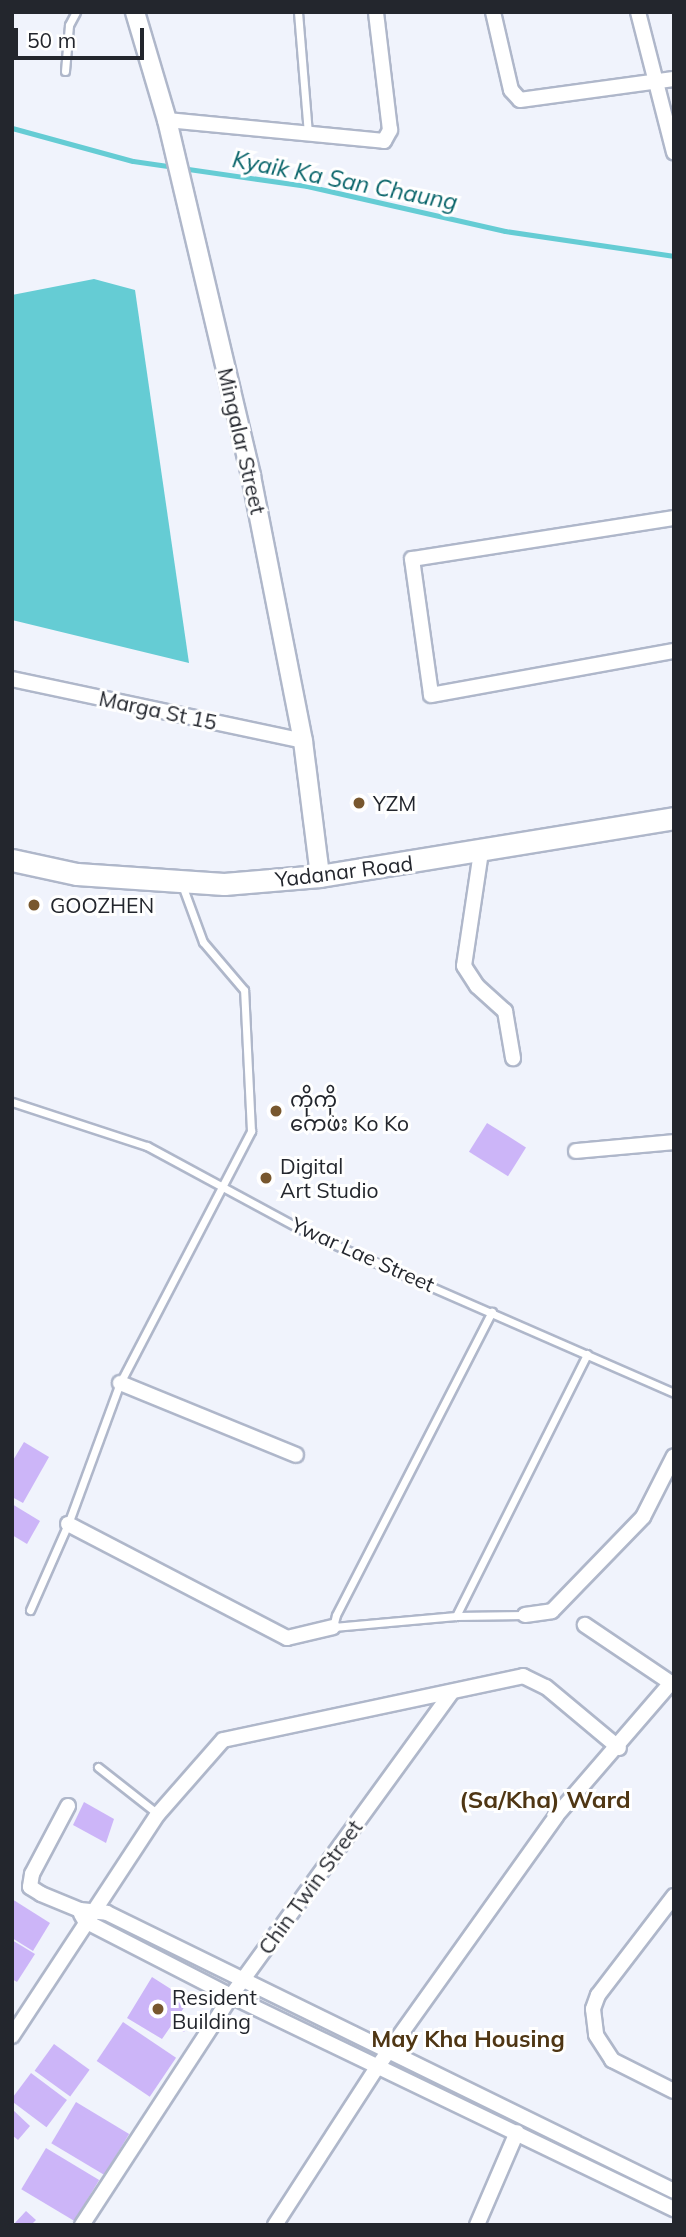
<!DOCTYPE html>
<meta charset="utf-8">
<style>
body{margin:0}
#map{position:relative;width:686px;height:2237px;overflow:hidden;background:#f0f3fc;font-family:Mulish,"Noto Sans Myanmar",sans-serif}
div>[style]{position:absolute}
.water>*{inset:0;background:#65ccd4}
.stream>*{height:5px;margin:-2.5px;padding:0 2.5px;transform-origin:2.5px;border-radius:2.5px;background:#65ccd4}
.building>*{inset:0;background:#ccb5f8;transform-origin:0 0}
.roads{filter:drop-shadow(2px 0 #afb7ca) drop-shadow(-2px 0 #afb7ca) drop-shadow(0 2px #afb7ca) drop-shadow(0 -2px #afb7ca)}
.service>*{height:7px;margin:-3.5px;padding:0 3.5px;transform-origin:3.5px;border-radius:3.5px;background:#fff}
.minor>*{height:14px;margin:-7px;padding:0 7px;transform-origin:7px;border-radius:7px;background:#fff}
.tertiary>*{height:18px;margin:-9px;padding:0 9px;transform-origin:9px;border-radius:9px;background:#fff}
.secondary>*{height:21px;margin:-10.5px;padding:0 10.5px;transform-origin:10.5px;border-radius:10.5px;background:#fff}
.dots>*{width:19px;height:19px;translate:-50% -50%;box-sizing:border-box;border:4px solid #fff;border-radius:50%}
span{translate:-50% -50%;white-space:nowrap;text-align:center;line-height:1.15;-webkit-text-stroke:6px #fff;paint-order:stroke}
.street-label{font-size:21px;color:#23262d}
.poi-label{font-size:21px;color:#23262d}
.left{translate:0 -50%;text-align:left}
.water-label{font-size:23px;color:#056268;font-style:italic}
.neighbourhood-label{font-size:23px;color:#4f3614;font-weight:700}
.quarter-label{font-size:24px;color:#4f3614;font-weight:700}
.frame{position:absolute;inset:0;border:14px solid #23262d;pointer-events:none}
.scale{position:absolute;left:14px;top:28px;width:130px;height:32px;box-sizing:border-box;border:4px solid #23262d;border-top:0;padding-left:9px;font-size:21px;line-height:24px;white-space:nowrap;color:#23262d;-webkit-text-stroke:5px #fff;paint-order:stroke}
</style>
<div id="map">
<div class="water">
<div style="clip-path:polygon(94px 279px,135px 290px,189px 663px,12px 620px,12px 295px)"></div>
</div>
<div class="stream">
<div style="left:12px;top:128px;width:125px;rotate:15.3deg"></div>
<div style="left:133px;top:161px;width:176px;rotate:8.2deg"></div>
<div style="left:307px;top:186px;width:203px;rotate:12.8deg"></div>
<div style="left:505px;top:231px;width:171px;rotate:8.4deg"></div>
</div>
<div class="building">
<div style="left:487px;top:1123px;width:46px;height:34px;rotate:32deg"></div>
<div style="clip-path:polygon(24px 1442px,49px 1457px,23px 1503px,12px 1497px,12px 1462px)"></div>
<div style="clip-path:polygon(12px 1504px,40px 1521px,27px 1544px,12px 1535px)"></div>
<div style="clip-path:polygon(84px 1802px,114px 1819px,106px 1843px,73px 1825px)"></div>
<div style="clip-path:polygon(12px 1899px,50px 1923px,33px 1951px,12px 1938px)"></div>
<div style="clip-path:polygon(12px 1940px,35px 1954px,17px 1982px,12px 1979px)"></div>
<div style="clip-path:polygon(152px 1977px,174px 1991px,171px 1997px,185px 2006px,181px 2012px,192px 2019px,184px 2032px,171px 2026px,162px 2039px,127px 2018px)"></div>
<div style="left:123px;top:2022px;width:64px;height:47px;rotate:34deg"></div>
<div style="left:54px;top:2044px;width:44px;height:33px;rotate:36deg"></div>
<div style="left:31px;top:2073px;width:45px;height:34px;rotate:37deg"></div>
<div style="left:76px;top:2102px;width:62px;height:48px;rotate:31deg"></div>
<div style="clip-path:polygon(12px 2109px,30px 2126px,18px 2140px,12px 2135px)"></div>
<div style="left:46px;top:2148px;width:62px;height:48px;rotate:31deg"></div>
<div style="clip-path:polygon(26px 2211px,36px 2220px,31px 2225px,13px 2225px)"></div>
</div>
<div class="roads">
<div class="service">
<div style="left:298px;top:12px;width:122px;rotate:85.3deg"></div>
<div style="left:65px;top:71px;width:46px;rotate:-85deg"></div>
<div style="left:69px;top:25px;width:15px;rotate:-62deg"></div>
<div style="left:12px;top:1102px;width:142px;rotate:18.1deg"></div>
<div style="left:147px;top:1146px;width:183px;rotate:28.4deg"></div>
<div style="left:308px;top:1233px;width:399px;rotate:23.6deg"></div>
<div style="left:30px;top:1610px;width:94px;rotate:-66.2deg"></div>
<div style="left:68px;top:1524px;width:150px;rotate:-69.8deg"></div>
<div style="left:120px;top:1383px;width:284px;rotate:-62.5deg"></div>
<div style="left:251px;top:1131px;width:141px;rotate:-92.8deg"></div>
<div style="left:244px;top:990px;width:63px;rotate:-130.5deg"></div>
<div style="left:203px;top:942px;width:61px;rotate:-110.2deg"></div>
<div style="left:525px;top:1615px;width:69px;rotate:179.2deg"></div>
<div style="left:456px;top:1616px;width:293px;rotate:-63.4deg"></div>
<div style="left:456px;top:1616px;width:123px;rotate:174.9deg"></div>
<div style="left:333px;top:1627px;width:12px;rotate:-76deg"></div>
<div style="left:336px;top:1615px;width:341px;rotate:-62.8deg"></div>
<div style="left:98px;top:1767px;width:76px;rotate:38.1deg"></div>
</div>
<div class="minor">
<div style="left:493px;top:12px;width:80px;rotate:77deg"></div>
<div style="left:511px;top:90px;width:13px;rotate:48deg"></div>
<div style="left:520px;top:100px;width:155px;rotate:-7.8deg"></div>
<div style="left:638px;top:12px;width:145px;rotate:75.6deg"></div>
<div style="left:167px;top:120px;width:218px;rotate:5.5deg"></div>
<div style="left:384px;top:141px;width:13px;rotate:-61deg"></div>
<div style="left:390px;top:130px;width:119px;rotate:-96.8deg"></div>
<div style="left:674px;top:518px;width:265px;rotate:171.1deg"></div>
<div style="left:412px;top:559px;width:137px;rotate:82deg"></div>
<div style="left:431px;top:695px;width:247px;rotate:-10.3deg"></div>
<div style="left:12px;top:679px;width:298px;rotate:12deg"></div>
<div style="left:481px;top:852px;width:115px;rotate:98.5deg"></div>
<div style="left:464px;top:966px;width:24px;rotate:57deg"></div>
<div style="left:477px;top:986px;width:38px;rotate:42deg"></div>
<div style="left:505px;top:1011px;width:48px;rotate:80.3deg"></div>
<div style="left:576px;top:1151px;width:98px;rotate:-5.2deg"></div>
<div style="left:120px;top:1383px;width:190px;rotate:22.2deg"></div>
<div style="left:68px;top:1524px;width:247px;rotate:27.5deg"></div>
<div style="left:287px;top:1638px;width:47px;rotate:-13.4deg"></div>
<div style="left:525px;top:1615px;width:27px;rotate:-8deg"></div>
<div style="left:552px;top:1611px;width:131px;rotate:-45.9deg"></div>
<div style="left:643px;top:1517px;width:68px;rotate:-63.1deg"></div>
<div style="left:68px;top:1806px;width:77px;rotate:117.9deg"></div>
<div style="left:32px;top:1874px;width:13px;rotate:99deg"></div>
<div style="left:30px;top:1887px;width:13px;rotate:32deg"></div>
<div style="left:41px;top:1894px;width:42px;rotate:22.3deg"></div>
<div style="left:80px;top:1910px;width:27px;rotate:6deg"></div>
<div style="left:107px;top:1913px;width:631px;rotate:26.12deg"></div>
<div style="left:674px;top:1896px;width:125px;rotate:127.5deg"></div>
<div style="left:598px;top:1995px;width:15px;rotate:110deg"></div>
<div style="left:593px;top:2009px;width:26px;rotate:83deg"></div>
<div style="left:596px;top:2035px;width:30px;rotate:57deg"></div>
<div style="left:612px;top:2060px;width:69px;rotate:26.6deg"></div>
<div style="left:81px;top:1914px;width:8px;rotate:60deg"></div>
<div style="left:85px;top:1921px;width:164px;rotate:27.2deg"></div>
<div style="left:231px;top:1996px;width:492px;rotate:25.7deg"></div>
<div style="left:12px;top:2036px;width:266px;rotate:-56.7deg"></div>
<div style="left:158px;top:1814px;width:98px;rotate:-48.7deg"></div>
<div style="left:223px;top:1740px;width:307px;rotate:-12deg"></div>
<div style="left:523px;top:1676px;width:25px;rotate:26deg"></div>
<div style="left:546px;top:1687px;width:95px;rotate:39.9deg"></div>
<div style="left:82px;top:2225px;width:273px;rotate:-56.9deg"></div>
<div style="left:231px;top:1996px;width:374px;rotate:-54deg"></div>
<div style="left:275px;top:2225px;width:189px;rotate:-57.1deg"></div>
<div style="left:378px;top:2066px;width:307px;rotate:-54.5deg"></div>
<div style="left:556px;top:1816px;width:176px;rotate:-49.2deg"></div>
<div style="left:671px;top:1683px;width:104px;rotate:-146deg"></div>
<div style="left:477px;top:2225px;width:101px;rotate:-66.7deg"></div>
</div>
<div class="tertiary">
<div style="left:135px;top:12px;width:113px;rotate:73.5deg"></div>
<div style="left:167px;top:120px;width:366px;rotate:76.7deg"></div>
<div style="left:251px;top:476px;width:270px;rotate:78.9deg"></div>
<div style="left:303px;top:741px;width:136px;rotate:82.8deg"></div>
</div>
<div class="secondary">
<div style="left:12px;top:860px;width:66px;rotate:12.2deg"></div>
<div style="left:77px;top:874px;width:147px;rotate:3.9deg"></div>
<div style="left:224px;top:884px;width:96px;rotate:-4.8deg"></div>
<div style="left:320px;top:876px;width:359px;rotate:-9.3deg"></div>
</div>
</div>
<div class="dots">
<div style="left:359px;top:803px;background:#78572e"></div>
<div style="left:34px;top:905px;background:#78572e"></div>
<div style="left:276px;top:1111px;background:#78572e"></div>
<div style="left:266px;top:1178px;background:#78572e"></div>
<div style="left:158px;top:2009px;background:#78572e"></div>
</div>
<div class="street-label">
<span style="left:242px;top:441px;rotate:77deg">Mingalar Street</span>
<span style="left:158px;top:710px;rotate:12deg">Marga St 15</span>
<span style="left:344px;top:871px;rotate:-7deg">Yadanar Road</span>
<span style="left:363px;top:1254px;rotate:24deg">Ywar Lae Street</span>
<span style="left:310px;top:1887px;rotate:-54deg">Chin Twin Street</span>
</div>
<div class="poi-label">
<span class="left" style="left:373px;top:803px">YZM</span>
<span class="left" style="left:50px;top:905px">GOOZHEN</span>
<span class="left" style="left:290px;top:1111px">ကိုကို<br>ကေဖး Ko Ko</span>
<span class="left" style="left:280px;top:1178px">Digital<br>Art Studio</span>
<span class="left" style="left:172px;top:2009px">Resident<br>Building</span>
</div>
<div class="water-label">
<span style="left:345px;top:181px;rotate:11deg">Kyaik Ka San Chaung</span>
</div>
<div class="neighbourhood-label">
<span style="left:468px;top:2039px">May Kha Housing</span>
</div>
<div class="quarter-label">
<span style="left:545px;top:1800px">(Sa/Kha) Ward</span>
</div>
<div class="frame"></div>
<div class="scale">50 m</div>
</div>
